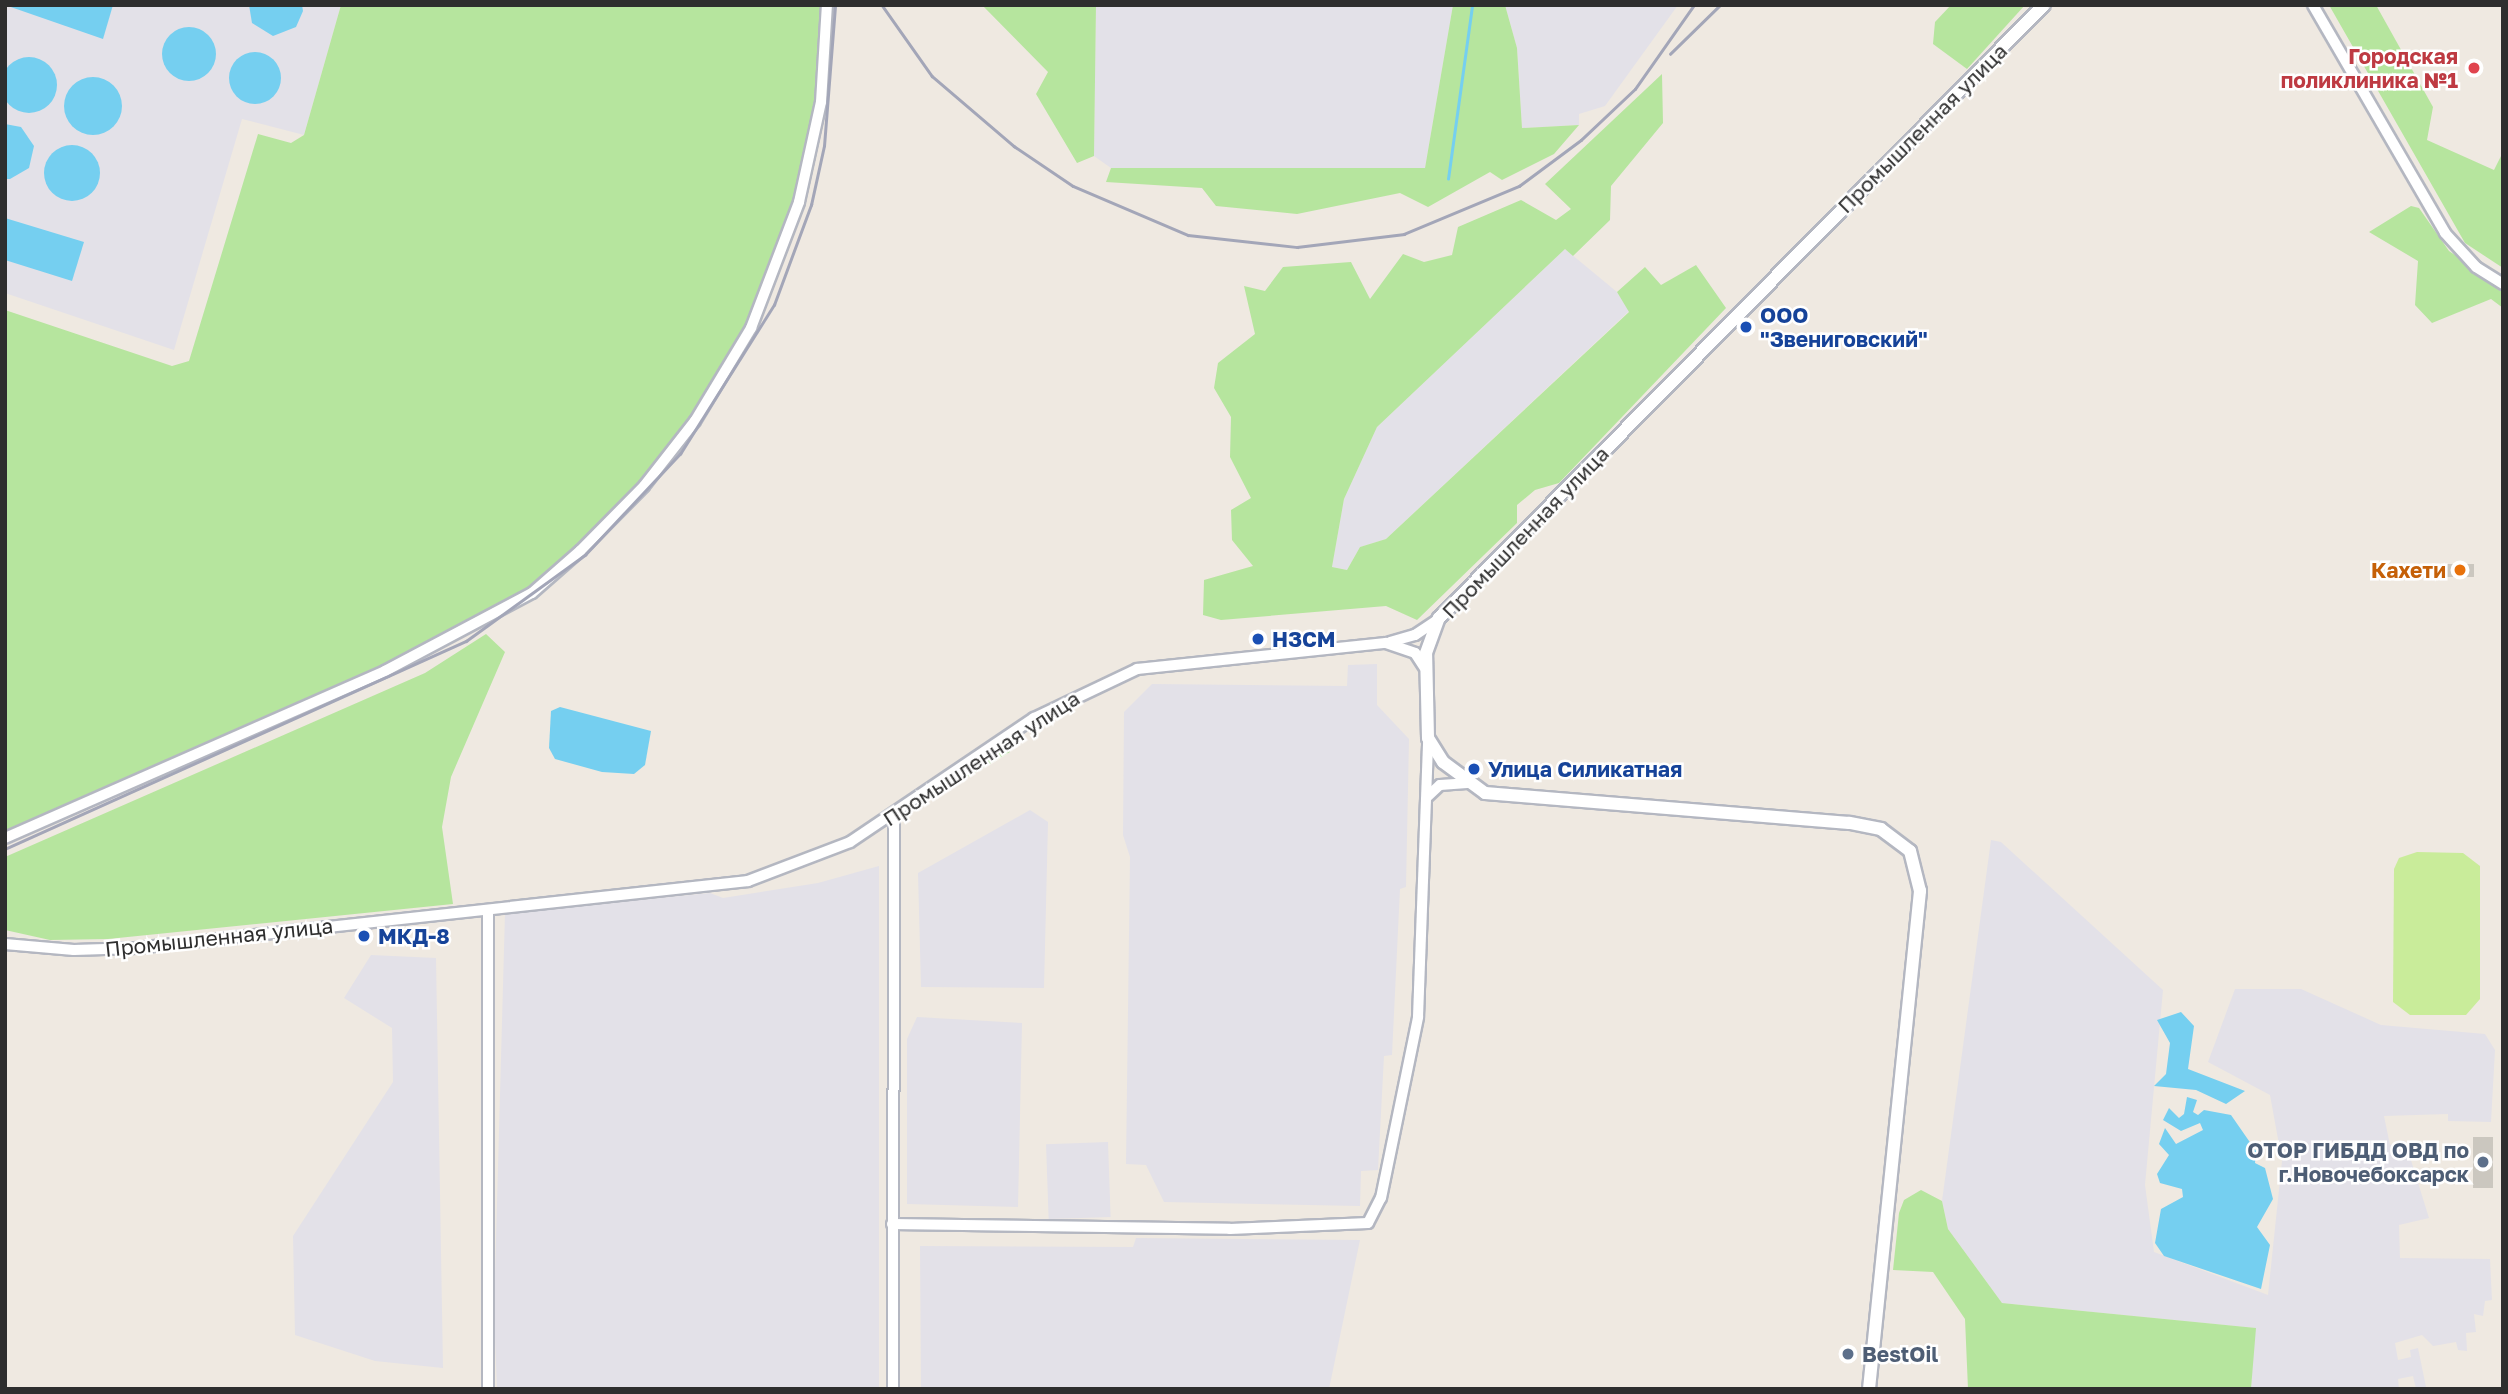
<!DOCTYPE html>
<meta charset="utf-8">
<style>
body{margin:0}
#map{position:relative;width:2508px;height:1394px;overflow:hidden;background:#efe9e1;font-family:"Golos Text",sans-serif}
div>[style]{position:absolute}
.industrial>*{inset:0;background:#e3e1e8;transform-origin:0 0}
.green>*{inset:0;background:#b6e59e}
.pitch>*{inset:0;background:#c9ec9a}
.water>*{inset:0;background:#75cff0}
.round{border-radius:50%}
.stream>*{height:2.5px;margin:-1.25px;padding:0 1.25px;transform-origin:1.25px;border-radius:1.25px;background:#75cff0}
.building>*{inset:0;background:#cbc7bf;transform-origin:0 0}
.roads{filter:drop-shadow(2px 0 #b4b7c1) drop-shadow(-2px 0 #b4b7c1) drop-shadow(0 2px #b4b7c1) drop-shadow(0 -2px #b4b7c1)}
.minor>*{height:10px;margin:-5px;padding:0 5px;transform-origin:5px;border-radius:5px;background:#fff}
.tertiary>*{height:12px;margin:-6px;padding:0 6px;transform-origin:6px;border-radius:6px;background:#fff}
.rail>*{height:2.5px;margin:-1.25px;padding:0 1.25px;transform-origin:1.25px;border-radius:1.25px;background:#a3a6b8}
.dots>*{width:19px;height:19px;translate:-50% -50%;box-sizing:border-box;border:4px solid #fff;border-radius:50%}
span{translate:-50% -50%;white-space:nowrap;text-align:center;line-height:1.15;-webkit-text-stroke:5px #fff;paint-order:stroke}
.health-label{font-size:21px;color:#be3a42;font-weight:700}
.right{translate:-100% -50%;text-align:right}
.street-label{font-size:21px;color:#2e2e2e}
.transit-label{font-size:21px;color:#164399;font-weight:700}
.left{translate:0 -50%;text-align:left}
.food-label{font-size:21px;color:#c56008;font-weight:700}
.service-label{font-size:21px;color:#4e5e75;font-weight:700}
.frame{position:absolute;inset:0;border:7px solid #2e2e2e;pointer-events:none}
</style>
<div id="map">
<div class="industrial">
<div style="clip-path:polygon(5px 5px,341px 5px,304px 135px,242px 119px,174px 350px,5px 293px)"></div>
<div style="clip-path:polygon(1096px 5px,1453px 5px,1425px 168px,1111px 168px,1094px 156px)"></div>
<div style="clip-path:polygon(1505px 5px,1678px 5px,1605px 106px,1579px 114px,1579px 125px,1522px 128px,1517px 48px)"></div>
<div style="clip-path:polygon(1565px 249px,1617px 292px,1629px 311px,1386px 539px,1360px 547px,1347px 570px,1332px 567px,1344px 499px,1377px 427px)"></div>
<div style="clip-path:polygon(1377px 664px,1377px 705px,1409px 739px,1406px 887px,1400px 889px,1392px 1055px,1384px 1056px,1378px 1170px,1361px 1171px,1360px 1206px,1164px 1202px,1146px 1165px,1126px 1164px,1130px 857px,1123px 835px,1124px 712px,1152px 684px,1347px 686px,1348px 665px)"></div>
<div style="clip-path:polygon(1030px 810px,1048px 822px,1044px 988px,921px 987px,918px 873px)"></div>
<div style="clip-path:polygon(1991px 840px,2001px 842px,2163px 990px,2145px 1185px,2154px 1252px,2268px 1295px,2282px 1161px,2270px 1095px,2208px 1062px,2235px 989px,2301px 989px,2381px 1025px,2485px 1034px,2495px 1050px,2491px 1122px,2448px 1121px,2448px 1114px,2384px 1116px,2390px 1145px,2405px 1141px,2429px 1218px,2399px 1225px,2400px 1258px,2490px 1259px,2492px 1300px,2485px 1301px,2483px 1316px,2474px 1314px,2476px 1332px,2466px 1333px,2467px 1351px,2458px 1350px,2456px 1342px,2433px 1346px,2422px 1335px,2395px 1343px,2398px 1360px,2411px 1357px,2410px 1350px,2418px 1348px,2426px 1387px,2416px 1389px,2413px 1376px,2398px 1379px,2399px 1389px,2251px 1389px,2255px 1328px,2002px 1303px,1948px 1229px,1942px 1201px)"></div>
<div style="clip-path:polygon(879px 866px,879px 1389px,497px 1389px,494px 1312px,505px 913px,710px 893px,723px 898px,818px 883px)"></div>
<div style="clip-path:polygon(371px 955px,436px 958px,443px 1368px,375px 1361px,295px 1335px,293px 1236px,393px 1082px,392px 1028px,344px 998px)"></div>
<div style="clip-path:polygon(917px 1017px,1022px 1023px,1018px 1207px,907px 1204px,907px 1039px)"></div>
<div style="left:1108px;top:1142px;width:75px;height:62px;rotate:88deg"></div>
<div style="clip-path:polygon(1136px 1238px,1360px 1240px,1329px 1389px,921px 1389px,920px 1246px,1133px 1247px)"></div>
</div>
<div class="green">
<div style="clip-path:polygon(341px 5px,827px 5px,821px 102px,799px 202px,751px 328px,695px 421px,644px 486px,532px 593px,385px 671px,5px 838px,5px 310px,172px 366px,189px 361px,258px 134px,291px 143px,304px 135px)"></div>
<div style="clip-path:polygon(982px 5px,1096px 5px,1094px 156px,1077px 163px,1036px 94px,1048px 72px)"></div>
<div style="clip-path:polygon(1453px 5px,1505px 5px,1517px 48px,1522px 128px,1579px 125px,1554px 154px,1502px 180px,1490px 172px,1428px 207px,1400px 193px,1297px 214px,1216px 206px,1202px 188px,1106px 182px,1111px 168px,1425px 168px)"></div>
<div style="clip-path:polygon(1951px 5px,2025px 5px,1967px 69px,1933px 44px,1935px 22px)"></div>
<div style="clip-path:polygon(2329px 5px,2376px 5px,2433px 107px,2427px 140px,2494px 170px,2503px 152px,2503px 268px,2465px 243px)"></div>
<div style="clip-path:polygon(1662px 74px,1663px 123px,1611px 186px,1610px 220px,1573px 256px,1565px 249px,1377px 427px,1344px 499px,1332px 567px,1347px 570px,1360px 547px,1386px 539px,1629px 312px,1617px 292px,1645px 267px,1661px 285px,1696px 265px,1726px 308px,1559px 483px,1535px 490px,1517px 505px,1517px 523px,1417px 620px,1386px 606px,1221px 620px,1203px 615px,1204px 580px,1253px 566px,1232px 540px,1231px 510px,1251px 498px,1230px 457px,1231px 417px,1214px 388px,1218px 363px,1255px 334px,1244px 286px,1265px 291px,1283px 267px,1351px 262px,1370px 299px,1403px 254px,1424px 262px,1452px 255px,1458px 227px,1521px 200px,1556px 220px,1571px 209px,1545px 184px)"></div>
<div style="clip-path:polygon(2411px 206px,2419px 208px,2449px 251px,2503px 287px,2503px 308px,2491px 299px,2432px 323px,2415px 305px,2418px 261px,2369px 232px)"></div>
<div style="clip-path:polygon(486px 634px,505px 652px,451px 777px,442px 827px,453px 904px,108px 939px,50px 940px,5px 930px,5px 857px,425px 673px)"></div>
<div style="clip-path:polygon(1009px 746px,1010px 752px,940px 793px,942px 788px)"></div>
<div style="clip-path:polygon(1921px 1190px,1942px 1201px,1948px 1229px,2002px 1303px,2256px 1328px,2251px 1389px,1968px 1389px,1965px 1319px,1933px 1272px,1893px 1270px,1899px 1213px,1904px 1200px)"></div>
</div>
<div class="pitch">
<div style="clip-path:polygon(2417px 852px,2463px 853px,2480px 866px,2480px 999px,2466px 1015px,2410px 1015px,2393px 1002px,2394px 869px,2399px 858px)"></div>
</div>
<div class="water">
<div style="clip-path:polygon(5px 5px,113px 5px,103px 39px)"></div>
<div style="clip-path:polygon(249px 5px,302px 5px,303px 11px,296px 27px,273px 36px,252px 23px)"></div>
<div class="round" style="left:162px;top:27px;width:54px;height:54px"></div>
<div class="round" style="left:229px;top:52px;width:52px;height:52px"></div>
<div class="round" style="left:1px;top:57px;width:56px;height:56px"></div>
<div class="round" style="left:64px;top:77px;width:58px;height:58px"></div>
<div style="clip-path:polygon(5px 124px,21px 127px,34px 146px,29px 168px,10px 179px,5px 179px)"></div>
<div class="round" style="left:44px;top:145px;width:56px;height:56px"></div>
<div style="clip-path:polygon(5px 218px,84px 242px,72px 281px,5px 260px)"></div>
<div style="clip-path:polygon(560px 707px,651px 731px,645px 765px,634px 774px,602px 772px,555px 759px,549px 748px,551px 711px)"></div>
<div style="clip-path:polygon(2181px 1012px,2194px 1026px,2188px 1069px,2245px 1091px,2226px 1104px,2196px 1090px,2154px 1086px,2166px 1074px,2170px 1043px,2157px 1020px)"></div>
<div style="clip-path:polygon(2187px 1097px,2197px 1100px,2193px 1112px,2198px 1115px,2204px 1110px,2231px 1115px,2256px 1151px,2255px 1163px,2265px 1168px,2273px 1199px,2257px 1227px,2270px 1245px,2261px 1289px,2164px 1256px,2155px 1243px,2161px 1209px,2183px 1197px,2182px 1189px,2160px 1183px,2157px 1174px,2169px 1155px,2159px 1144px,2165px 1128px,2176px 1144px,2203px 1130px,2200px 1123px,2181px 1131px,2163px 1120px,2169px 1108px,2179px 1118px,2184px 1114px)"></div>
</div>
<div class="stream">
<div style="left:1448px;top:179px;width:176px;rotate:-82.1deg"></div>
</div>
<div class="building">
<div style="left:2446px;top:564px;width:28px;height:13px"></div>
<div style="left:2473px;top:1137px;width:20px;height:51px"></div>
</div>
<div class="roads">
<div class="minor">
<div style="left:2313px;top:5px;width:263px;rotate:59.9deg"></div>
<div style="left:2445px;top:233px;width:46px;rotate:47.6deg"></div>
<div style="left:2476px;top:267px;width:32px;rotate:32deg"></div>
<div style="left:1390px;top:642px;width:26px;rotate:-16deg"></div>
<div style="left:1415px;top:635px;width:29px;rotate:-34deg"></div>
<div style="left:1428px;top:796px;width:16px;rotate:-43deg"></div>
<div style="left:1440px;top:785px;width:27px;rotate:-4deg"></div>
<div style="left:5px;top:838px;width:415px;rotate:-23.7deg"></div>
<div style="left:385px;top:671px;width:166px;rotate:-28deg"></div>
<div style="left:532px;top:593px;width:64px;rotate:-41.2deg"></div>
<div style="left:580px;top:551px;width:91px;rotate:-45.4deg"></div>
<div style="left:644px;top:486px;width:83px;rotate:-51.9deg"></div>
<div style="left:695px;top:421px;width:109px;rotate:-58.9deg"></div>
<div style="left:751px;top:328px;width:135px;rotate:-69.1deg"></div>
<div style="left:799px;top:202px;width:102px;rotate:-77.6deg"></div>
<div style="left:821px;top:102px;width:97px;rotate:-86.5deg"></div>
<div style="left:5px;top:944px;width:69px;rotate:5deg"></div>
<div style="left:74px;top:950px;width:62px;rotate:-1.8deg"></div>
<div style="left:136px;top:948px;width:616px;rotate:-6.25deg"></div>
<div style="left:748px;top:881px;width:109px;rotate:-20.9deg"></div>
<div style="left:850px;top:842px;width:222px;rotate:-34deg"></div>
<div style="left:1034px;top:718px;width:114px;rotate:-25.4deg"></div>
<div style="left:1137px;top:669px;width:250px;rotate:-6deg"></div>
<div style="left:1386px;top:643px;width:31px;rotate:19deg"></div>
<div style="left:1415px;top:653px;width:17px;rotate:57deg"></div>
<div style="left:892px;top:1224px;width:338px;rotate:0.8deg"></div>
<div style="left:1230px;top:1229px;width:138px;rotate:-2.5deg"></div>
<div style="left:1368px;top:1223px;width:28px;rotate:-63deg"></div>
<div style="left:1381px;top:1198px;width:185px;rotate:-78.4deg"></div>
<div style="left:1418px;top:1017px;width:279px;rotate:-87.9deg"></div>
<div style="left:488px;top:1389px;width:478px;rotate:-90deg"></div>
<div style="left:893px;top:1389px;width:576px;rotate:-89.9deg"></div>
</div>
<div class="tertiary">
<div style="left:1869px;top:1389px;width:501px;rotate:-84.15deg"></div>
<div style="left:1920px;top:891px;width:41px;rotate:-104deg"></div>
<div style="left:1910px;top:851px;width:36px;rotate:-143deg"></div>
<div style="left:1881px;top:829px;width:33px;rotate:-169deg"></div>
<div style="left:1849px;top:823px;width:365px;rotate:-175.3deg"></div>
<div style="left:1485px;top:793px;width:52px;rotate:-143.6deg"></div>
<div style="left:1443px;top:762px;width:28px;rotate:-122deg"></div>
<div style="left:1428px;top:738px;width:85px;rotate:-91.3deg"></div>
<div style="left:1426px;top:653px;width:37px;rotate:-70deg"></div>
<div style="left:1439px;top:618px;width:861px;rotate:-45.38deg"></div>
</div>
</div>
<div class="rail">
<div style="left:882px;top:5px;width:87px;rotate:54.8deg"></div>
<div style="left:932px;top:76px;width:108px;rotate:40.5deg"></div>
<div style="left:1014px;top:146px;width:71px;rotate:34.1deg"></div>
<div style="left:1073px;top:186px;width:125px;rotate:23.1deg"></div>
<div style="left:1188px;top:235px;width:110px;rotate:6.3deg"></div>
<div style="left:1297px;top:247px;width:108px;rotate:-6.9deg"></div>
<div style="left:1404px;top:234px;width:125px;rotate:-22.7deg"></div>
<div style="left:1519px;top:186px;width:77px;rotate:-36.6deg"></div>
<div style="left:1581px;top:140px;width:74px;rotate:-43.4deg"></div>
<div style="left:1635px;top:89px;width:103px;rotate:-54.9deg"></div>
<div style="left:1670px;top:54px;width:70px;rotate:-44.4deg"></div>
<div style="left:5px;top:849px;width:506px;rotate:-24.28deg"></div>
<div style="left:466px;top:641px;width:147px;rotate:-35.9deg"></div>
<div style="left:585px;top:555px;width:139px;rotate:-46.8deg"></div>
<div style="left:680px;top:454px;width:176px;rotate:-57.8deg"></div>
<div style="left:774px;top:305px;width:107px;rotate:-69.7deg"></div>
<div style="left:811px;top:205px;width:60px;rotate:-77.6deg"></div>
<div style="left:824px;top:146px;width:141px;rotate:-85.5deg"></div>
</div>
<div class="dots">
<div style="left:2474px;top:68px;background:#e0444e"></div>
<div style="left:1746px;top:327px;background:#1a4fb4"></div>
<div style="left:2460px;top:570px;background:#e8710a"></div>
<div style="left:1258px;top:639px;background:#1a4fb4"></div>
<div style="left:1474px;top:769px;background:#1a4fb4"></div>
<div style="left:364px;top:936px;background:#1a4fb4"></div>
<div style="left:2483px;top:1162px;background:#5c6f8a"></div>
<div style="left:1848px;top:1354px;background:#5c6f8a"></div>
</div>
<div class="health-label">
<span class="right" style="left:2458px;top:68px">Городская<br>поликлиника №1</span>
</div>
<div class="street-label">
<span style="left:1922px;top:128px;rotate:-45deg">Промышленная улица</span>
<span style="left:1525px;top:532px;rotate:-46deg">Промышленная улица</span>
<span style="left:981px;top:758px;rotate:-33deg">Промышленная улица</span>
<span style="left:219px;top:937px;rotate:-6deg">Промышленная улица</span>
</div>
<div class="transit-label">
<span class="left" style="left:1760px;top:327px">ООО<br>"Звениговский"</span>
<span class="left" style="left:1272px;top:639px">НЗСМ</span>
<span class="left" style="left:1488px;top:769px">Улица Силикатная</span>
<span class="left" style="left:378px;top:936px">МКД-8</span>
</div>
<div class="food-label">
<span class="right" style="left:2446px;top:570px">Кахети</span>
</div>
<div class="service-label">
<span class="right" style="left:2469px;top:1162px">ОТОР ГИБДД ОВД по<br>г.Новочебоксарск</span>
<span class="left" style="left:1862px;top:1354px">BestOil</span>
</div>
<div class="frame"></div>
</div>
